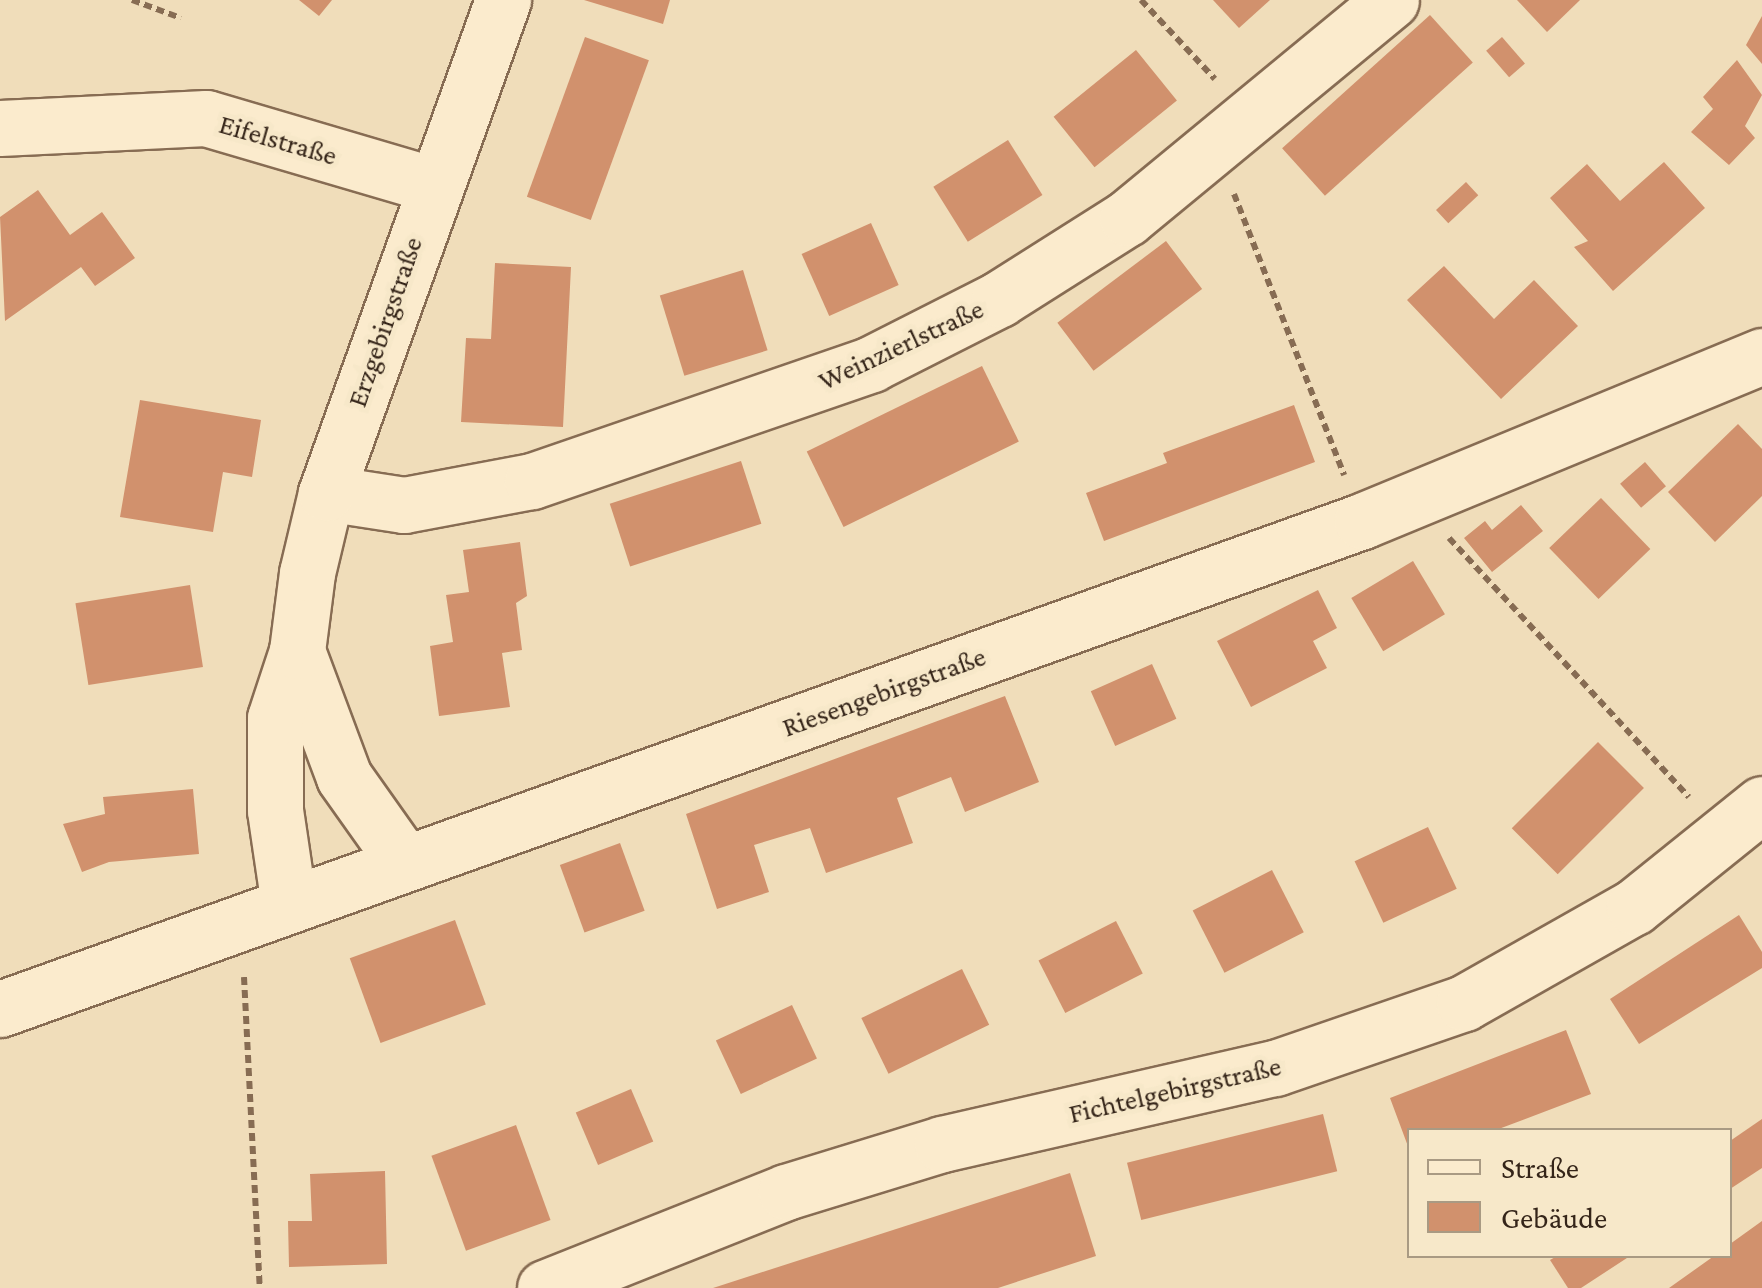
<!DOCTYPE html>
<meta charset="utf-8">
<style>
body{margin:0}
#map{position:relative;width:1762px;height:1288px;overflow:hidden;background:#f0ddba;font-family:"Crimson Pro",serif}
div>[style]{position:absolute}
.building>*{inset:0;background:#d1916d;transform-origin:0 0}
.path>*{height:6px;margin-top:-3px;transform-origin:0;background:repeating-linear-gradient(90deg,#876c53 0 8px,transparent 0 13px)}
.roads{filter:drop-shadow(2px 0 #876c53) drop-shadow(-2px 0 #876c53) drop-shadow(0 2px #876c53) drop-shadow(0 -2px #876c53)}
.minor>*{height:55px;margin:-27.5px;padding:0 27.5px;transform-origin:27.5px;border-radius:27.5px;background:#fbebcd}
span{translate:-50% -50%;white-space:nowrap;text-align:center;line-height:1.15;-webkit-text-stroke:10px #f7e8c9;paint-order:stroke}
.street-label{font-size:28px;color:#352519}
.legend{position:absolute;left:1407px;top:1128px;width:325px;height:130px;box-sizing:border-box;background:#f7e8c9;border:2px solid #a99a83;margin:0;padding:12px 18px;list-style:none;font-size:30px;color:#352519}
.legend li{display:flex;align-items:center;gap:20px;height:50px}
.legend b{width:50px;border:2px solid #a99a83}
</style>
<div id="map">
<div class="building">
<div style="clip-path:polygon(299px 0,332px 0,319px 16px)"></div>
<div style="clip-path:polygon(584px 0,670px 0,663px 24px)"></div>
<div style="clip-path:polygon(1213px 0,1270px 0,1239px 28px)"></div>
<div style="clip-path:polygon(1517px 0,1580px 0,1547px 32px)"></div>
<div style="left:1430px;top:15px;width:64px;height:199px;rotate:48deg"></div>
<div style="clip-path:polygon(1762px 16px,1762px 64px,1746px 45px)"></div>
<div style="left:585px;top:37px;width:68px;height:170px;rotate:20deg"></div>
<div style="left:1502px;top:37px;width:35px;height:21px;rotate:49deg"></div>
<div style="left:1136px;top:50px;width:65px;height:106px;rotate:51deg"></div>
<div style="clip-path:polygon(1737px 60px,1762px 95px,1745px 126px,1755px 138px,1729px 165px,1691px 132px,1713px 109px,1703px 97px)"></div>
<div style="left:1008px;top:140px;width:65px;height:88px;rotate:58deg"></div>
<div style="clip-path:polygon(1664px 162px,1705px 208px,1613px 291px,1574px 247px,1588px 241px,1550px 198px,1587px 164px,1620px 201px)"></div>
<div style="left:1466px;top:182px;width:18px;height:41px;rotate:47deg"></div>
<div style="clip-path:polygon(38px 190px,70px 235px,102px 212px,135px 258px,95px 286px,81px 267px,5px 321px,0 217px)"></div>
<div style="left:871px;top:223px;width:68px;height:76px;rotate:66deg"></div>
<div style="left:1166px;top:241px;width:60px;height:136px;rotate:53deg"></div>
<div style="clip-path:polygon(495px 263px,571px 267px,563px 427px,461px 422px,466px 338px,491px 339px)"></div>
<div style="clip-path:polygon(1444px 266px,1494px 319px,1534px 280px,1578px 326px,1501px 399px,1407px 300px)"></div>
<div style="left:743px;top:270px;width:84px;height:87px;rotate:73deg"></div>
<div style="left:982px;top:366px;width:84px;height:195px;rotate:64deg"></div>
<div style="clip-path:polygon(140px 400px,261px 420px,252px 477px,223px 472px,213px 532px,120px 517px)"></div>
<div style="clip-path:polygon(1294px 405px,1315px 462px,1104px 541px,1086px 493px,1167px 463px,1163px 453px)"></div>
<div style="clip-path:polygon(1738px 424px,1762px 449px,1762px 496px,1715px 542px,1668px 492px)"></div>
<div style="left:741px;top:461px;width:66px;height:138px;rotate:72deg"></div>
<div style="left:1645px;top:462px;width:32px;height:33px;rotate:49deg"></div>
<div style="left:1601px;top:498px;width:71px;height:72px;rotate:46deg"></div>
<div style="clip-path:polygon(1521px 505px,1543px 531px,1492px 572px,1464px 538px,1485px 521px,1492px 530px)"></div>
<div style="clip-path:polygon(520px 542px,527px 596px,516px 603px,522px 650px,502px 653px,510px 707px,439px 716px,430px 646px,453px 642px,446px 595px,469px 592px,463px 550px)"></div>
<div style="left:1413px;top:561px;width:62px;height:72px;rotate:59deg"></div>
<div style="left:190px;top:585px;width:83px;height:116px;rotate:81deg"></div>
<div style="clip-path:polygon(1318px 590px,1337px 628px,1313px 641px,1327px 668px,1251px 707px,1217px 641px)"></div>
<div style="left:1152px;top:664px;width:60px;height:67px;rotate:66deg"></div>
<div style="clip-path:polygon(1005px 696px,1039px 782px,965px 812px,951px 777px,897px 798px,913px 843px,826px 873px,810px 828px,754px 845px,769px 892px,717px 909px,686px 814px)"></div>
<div style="left:1598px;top:742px;width:65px;height:122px;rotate:45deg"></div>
<div style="clip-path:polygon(193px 789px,199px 854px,109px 862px,82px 872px,63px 824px,105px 814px,103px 797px)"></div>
<div style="left:1428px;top:827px;width:68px;height:81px;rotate:65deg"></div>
<div style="left:620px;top:843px;width:72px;height:64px;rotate:70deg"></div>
<div style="left:1272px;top:870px;width:70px;height:89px;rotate:63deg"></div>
<div style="clip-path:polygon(1739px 915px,1762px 952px,1762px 968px,1639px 1044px,1610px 999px)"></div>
<div style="left:455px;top:920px;width:90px;height:112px;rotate:70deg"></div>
<div style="left:1116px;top:921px;width:59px;height:87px;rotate:63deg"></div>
<div style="left:962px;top:969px;width:62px;height:112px;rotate:64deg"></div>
<div style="left:792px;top:1005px;width:59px;height:84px;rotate:65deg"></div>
<div style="clip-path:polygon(1566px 1030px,1591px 1094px,1496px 1130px,1410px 1130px,1409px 1149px,1390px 1098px)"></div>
<div style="left:631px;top:1089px;width:57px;height:60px;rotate:67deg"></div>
<div style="left:1323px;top:1114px;width:59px;height:202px;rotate:76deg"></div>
<div style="clip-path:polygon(1762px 1119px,1762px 1168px,1730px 1189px,1730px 1141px)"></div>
<div style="left:516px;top:1125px;width:101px;height:90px;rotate:70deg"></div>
<div style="clip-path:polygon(385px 1171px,387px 1264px,289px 1267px,288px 1221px,312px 1221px,310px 1174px)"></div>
<div style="clip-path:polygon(1070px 1173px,1096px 1256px,998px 1288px,713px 1288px)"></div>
<div style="clip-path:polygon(1762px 1221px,1762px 1288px,1669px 1288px,1714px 1256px,1730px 1256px,1730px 1244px)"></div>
<div style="clip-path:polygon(1557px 1256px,1630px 1256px,1581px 1288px,1568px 1288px,1550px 1260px)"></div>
</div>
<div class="path">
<div style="left:132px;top:0;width:52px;rotate:20.2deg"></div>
<div style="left:1141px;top:0;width:108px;rotate:46.9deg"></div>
<div style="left:1234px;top:194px;width:302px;rotate:68.6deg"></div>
<div style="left:1449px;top:538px;width:353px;rotate:47.2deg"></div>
<div style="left:244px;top:977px;width:311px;rotate:87.1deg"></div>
</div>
<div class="roads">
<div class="minor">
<div style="left:0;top:128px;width:206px;rotate:-2.8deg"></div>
<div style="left:206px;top:118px;width:237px;rotate:16.4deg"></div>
<div style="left:326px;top:493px;width:79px;rotate:8.7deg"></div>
<div style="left:404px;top:505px;width:130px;rotate:-10.6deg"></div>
<div style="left:532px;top:481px;width:359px;rotate:-19deg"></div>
<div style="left:871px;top:364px;width:144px;rotate:-26.9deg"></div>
<div style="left:999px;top:299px;width:151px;rotate:-32.3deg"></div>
<div style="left:1127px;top:218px;width:342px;rotate:-39.5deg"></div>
<div style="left:297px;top:651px;width:134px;rotate:69.5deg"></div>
<div style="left:344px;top:777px;width:105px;rotate:54.7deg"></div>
<div style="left:289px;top:905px;width:96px;rotate:-98.4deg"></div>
<div style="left:275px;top:810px;width:92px;rotate:-90deg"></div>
<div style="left:275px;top:718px;width:71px;rotate:-71.8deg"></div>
<div style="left:297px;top:651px;width:79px;rotate:-82.7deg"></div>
<div style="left:307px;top:573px;width:82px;rotate:-76.6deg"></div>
<div style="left:326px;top:493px;width:524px;rotate:-70.25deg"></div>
<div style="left:0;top:1009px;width:1447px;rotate:-19.71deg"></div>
<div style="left:1362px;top:521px;width:433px;rotate:-22.4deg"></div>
<div style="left:545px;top:1288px;width:259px;rotate:-21.7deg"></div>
<div style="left:786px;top:1192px;width:163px;rotate:-17.1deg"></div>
<div style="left:942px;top:1144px;width:342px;rotate:-12.9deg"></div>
<div style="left:1275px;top:1068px;width:200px;rotate:-19deg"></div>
<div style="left:1464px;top:1003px;width:195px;rotate:-29.5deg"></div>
<div style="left:1634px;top:907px;width:164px;rotate:-38.8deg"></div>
</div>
</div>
<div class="street-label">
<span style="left:278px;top:140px;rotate:16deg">Eifelstraße</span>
<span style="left:385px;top:322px;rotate:-71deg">Erzgebirgstraße</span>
<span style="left:901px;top:345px;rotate:-25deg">Weinzierlstraße</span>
<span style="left:884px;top:692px;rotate:-20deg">Riesengebirgstraße</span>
<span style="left:1175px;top:1090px;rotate:-13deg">Fichtelgebirgstraße</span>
</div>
<ul class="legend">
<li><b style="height:12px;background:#fbebcd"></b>Straße</li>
<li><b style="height:28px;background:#d1916d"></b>Gebäude</li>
</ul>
</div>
